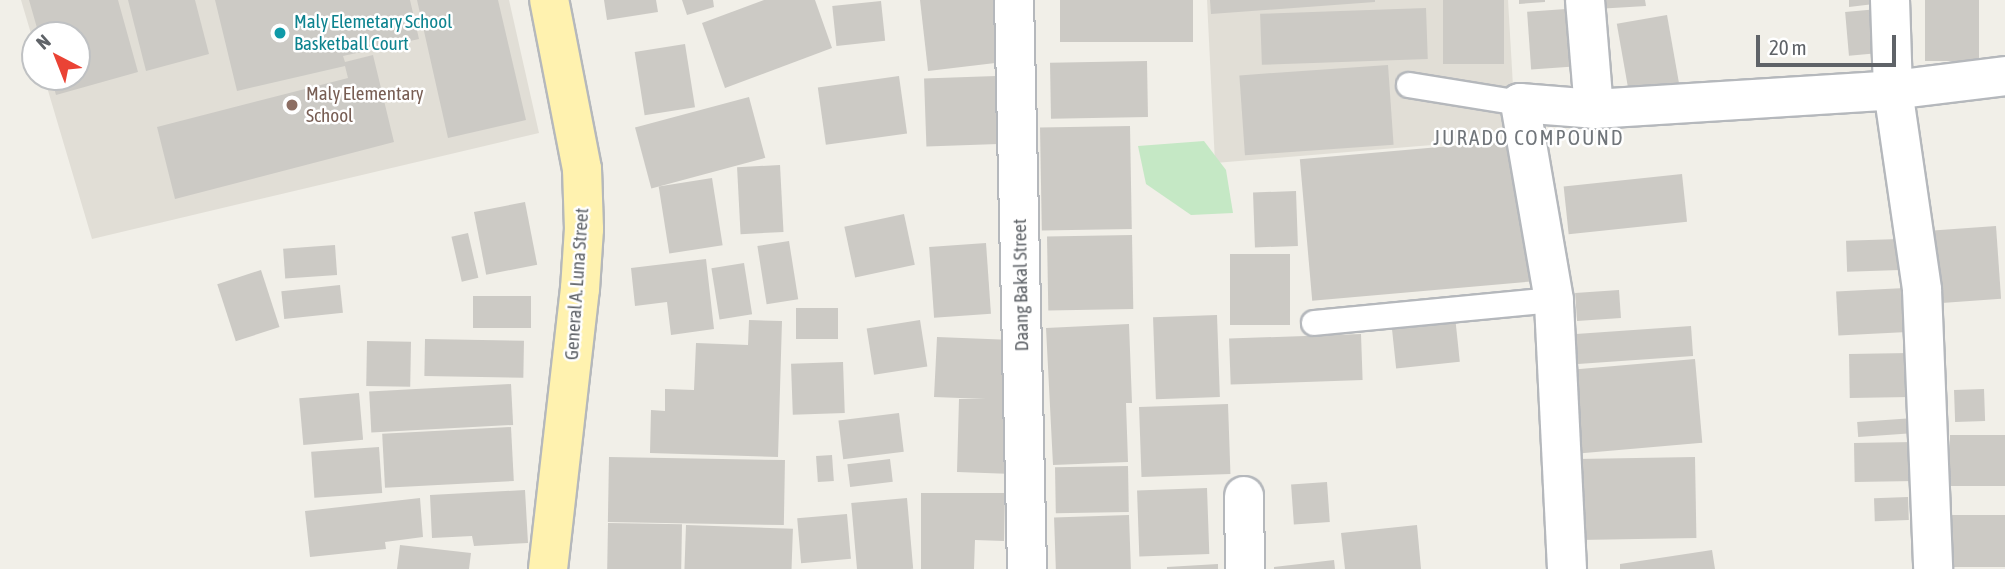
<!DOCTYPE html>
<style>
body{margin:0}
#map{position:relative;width:2005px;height:569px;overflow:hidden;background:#f1efe8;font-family:"Asap Condensed",sans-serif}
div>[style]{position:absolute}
.education>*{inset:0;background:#e1ded6}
.green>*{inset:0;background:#c5e8c5}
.building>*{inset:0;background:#cccac5;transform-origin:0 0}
.roads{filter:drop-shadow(2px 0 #b5b8bc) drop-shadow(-2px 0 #b5b8bc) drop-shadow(0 2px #b5b8bc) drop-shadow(0 -2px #b5b8bc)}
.service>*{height:24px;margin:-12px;padding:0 12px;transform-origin:12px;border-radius:12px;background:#fff}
.minor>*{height:38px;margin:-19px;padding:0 19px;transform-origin:19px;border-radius:19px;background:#fff}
.tertiary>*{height:38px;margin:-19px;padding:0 19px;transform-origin:19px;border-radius:19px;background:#fff}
.primary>*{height:38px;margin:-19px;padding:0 19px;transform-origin:19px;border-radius:19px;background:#fff2af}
.dots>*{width:19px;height:19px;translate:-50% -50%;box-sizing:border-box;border:4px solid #fff;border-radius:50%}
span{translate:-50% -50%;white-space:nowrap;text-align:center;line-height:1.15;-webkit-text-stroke:5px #fff;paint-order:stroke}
.culture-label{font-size:19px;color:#0d838f}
.left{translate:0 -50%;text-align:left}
.education-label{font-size:19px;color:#785e54}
.street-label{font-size:19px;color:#5f6368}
.neighbourhood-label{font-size:21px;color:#70757a;letter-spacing:2px}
.north{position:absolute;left:21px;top:21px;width:70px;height:70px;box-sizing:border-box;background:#fff;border:2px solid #bfc1c3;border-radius:50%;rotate:318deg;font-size:19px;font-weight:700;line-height:28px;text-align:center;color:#5f6368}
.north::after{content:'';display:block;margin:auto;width:24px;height:32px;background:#ea4335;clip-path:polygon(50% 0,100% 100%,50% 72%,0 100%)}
.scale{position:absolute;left:1756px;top:35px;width:140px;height:32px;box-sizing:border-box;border:4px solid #5f6368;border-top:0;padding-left:9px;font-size:21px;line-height:24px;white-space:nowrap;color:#5f6368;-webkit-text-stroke:5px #fff;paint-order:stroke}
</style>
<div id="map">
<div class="education">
<div style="clip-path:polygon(21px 0,509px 0,539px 133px,92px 239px,44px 77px,77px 77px,77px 35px,35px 35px,35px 47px)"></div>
<div style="clip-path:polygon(1207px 0,1508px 0,1516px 138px,1215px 163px)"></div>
</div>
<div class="green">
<div style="clip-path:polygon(1204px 141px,1226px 170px,1233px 213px,1191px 215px,1146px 184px,1138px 146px)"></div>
</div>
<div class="building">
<div style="clip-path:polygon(29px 0,118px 0,138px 72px,56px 95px,51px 77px,77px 77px,77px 35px,39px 35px)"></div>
<div style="clip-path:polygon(128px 0,195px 0,209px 54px,146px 71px)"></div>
<div style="clip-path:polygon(215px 0,410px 0,419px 39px,343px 56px,345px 62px,373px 55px,394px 142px,175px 199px,157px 127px,348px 78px,345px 66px,237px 91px)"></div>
<div style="clip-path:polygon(417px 0,498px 0,526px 120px,448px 138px)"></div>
<div style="clip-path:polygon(604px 0,656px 0,658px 12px,607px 20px)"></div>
<div style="clip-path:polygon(682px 0,713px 0,714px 7px,687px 15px)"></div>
<div style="clip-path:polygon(764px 0,815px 0,832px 48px,725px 88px,702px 23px)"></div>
<div style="clip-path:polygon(920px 0,1006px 0,1012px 61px,928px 71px)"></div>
<div style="left:1060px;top:0;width:133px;height:42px"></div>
<div style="clip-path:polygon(1210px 0,1375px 0,1375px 2px,1211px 14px)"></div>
<div style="left:1443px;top:0;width:61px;height:64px"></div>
<div style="clip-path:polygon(1519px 0,1545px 0,1545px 2px,1519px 4px)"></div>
<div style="clip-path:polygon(1596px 0,1645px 0,1646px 6px,1596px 9px)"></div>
<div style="clip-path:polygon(1849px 0,1874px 0,1874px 4px,1849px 7px)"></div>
<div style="left:1925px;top:0;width:54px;height:61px"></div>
<div style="left:881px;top:1px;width:40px;height:49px;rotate:84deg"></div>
<div style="left:1426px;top:8px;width:51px;height:166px;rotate:88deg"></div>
<div style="left:1566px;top:9px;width:58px;height:39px;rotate:86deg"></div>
<div style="left:1878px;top:9px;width:44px;height:33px;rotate:85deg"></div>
<div style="left:1667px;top:15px;width:72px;height:51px;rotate:80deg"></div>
<div style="left:685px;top:44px;width:64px;height:51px;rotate:81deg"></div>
<div style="left:1147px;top:61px;width:56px;height:97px;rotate:89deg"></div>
<div style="left:1388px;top:65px;width:80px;height:149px;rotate:86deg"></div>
<div style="left:899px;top:76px;width:58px;height:82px;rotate:82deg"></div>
<div style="left:996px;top:76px;width:68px;height:72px;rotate:88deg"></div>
<div style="left:749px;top:97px;width:63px;height:118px;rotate:75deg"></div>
<div style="left:1130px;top:126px;width:103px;height:90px;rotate:89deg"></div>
<div style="left:1519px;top:140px;width:142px;height:220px;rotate:85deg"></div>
<div style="left:780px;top:165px;width:67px;height:43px;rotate:87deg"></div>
<div style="left:1682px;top:174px;width:48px;height:119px;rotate:84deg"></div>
<div style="left:712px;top:178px;width:68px;height:54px;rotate:81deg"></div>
<div style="left:1296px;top:191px;width:55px;height:43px;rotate:88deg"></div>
<div style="left:525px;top:202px;width:64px;height:52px;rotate:79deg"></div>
<div style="left:904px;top:214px;width:52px;height:61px;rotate:78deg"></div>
<div style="left:1996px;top:226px;width:73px;height:63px;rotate:86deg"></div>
<div style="left:468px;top:233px;width:46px;height:17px;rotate:77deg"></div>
<div style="left:1132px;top:235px;width:74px;height:85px;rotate:89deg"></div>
<div style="left:1899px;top:239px;width:31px;height:53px;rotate:88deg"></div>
<div style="left:789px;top:241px;width:59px;height:32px;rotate:81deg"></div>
<div style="left:986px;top:243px;width:71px;height:57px;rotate:86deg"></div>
<div style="left:335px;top:245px;width:30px;height:52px;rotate:86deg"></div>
<div style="left:1230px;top:254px;width:60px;height:71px"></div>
<div style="clip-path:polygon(706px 259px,714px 329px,671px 335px,667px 302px,635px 306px,631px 268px)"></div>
<div style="left:744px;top:263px;width:52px;height:33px;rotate:81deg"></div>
<div style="left:261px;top:270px;width:60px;height:46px;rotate:72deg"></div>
<div style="left:340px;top:285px;width:28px;height:59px;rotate:84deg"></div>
<div style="left:1905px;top:288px;width:44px;height:69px;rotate:87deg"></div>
<div style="left:1619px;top:290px;width:28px;height:44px;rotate:86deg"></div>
<div style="left:531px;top:296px;width:32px;height:58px;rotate:90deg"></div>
<div style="left:838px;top:308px;width:31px;height:42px;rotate:90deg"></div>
<div style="left:1217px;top:315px;width:82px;height:64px;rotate:88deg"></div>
<div style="left:1455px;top:316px;width:46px;height:64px;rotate:84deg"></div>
<div style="clip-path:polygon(749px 320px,782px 321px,778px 457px,650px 453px,651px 410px,665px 411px,665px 389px,694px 390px,696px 343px,748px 345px)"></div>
<div style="left:920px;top:320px;width:47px;height:54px;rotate:81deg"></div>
<div style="clip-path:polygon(1129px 324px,1132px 403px,1126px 403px,1128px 462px,1053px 465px,1046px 328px)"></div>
<div style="left:1691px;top:326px;width:30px;height:119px;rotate:86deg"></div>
<div style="left:1361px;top:334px;width:46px;height:132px;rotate:88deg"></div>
<div style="clip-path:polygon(937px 337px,1013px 340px,1013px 474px,957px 472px,959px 399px,986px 399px,934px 397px)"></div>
<div style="left:425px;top:339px;width:99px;height:37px;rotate:1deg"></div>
<div style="left:367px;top:341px;width:44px;height:45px;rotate:1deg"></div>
<div style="left:1909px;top:353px;width:44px;height:60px;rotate:89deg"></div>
<div style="left:1695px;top:359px;width:84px;height:130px;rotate:85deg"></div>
<div style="left:843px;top:362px;width:51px;height:52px;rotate:88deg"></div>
<div style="left:511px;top:384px;width:41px;height:142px;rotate:87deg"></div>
<div style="left:1984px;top:389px;width:32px;height:30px;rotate:88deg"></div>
<div style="left:359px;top:393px;width:47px;height:60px;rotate:85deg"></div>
<div style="left:1228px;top:404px;width:70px;height:89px;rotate:88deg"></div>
<div style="left:899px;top:413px;width:39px;height:61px;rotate:83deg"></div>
<div style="left:1914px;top:418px;width:15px;height:57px;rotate:86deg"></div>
<div style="left:511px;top:427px;width:54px;height:129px;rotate:87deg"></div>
<div style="left:2005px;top:435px;width:51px;height:55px;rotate:90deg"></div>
<div style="left:1914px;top:442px;width:39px;height:60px;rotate:89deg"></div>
<div style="left:379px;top:447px;width:46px;height:68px;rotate:86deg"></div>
<div style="left:832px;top:455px;width:26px;height:16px;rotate:86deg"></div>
<div style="left:609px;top:457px;width:176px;height:65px;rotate:1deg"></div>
<div style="left:1695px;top:457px;width:81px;height:118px;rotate:89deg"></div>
<div style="left:890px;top:459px;width:23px;height:43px;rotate:83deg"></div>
<div style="left:1128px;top:466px;width:46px;height:73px;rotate:89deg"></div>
<div style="left:1327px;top:482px;width:40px;height:36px;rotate:86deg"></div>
<div style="left:1207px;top:488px;width:66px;height:70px;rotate:88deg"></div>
<div style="clip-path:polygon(525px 490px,528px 543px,474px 546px,472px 536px,432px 538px,430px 495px)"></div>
<div style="clip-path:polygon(921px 493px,1005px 493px,1004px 541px,975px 540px,974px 569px,921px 569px)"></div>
<div style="left:1908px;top:497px;width:23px;height:34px;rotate:88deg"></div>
<div style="clip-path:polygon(420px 498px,423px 537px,385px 542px,386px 549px,310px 557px,305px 511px)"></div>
<div style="left:907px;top:498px;width:71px;height:56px;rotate:85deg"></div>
<div style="left:847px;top:514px;width:45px;height:50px;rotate:85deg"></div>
<div style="left:1129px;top:515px;width:54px;height:75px;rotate:88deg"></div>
<div style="left:2005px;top:515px;width:52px;height:59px;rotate:90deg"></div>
<div style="left:608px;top:523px;width:74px;height:46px;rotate:1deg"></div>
<div style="left:686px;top:525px;width:107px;height:44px;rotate:2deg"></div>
<div style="clip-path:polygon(1417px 525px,1421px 569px,1345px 569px,1341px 533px)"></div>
<div style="clip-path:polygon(400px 545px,471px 553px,469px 569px,397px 569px)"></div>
<div style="clip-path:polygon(1712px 550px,1715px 569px,1620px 569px,1620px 564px)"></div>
<div style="clip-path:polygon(1334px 560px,1335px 569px,1274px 569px,1274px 567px)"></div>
<div style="clip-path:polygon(1218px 564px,1218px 569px,1167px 569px,1167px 567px)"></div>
</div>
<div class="roads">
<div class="service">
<div style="left:1409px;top:85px;width:112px;rotate:9.2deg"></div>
<div style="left:1314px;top:323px;width:241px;rotate:-5.5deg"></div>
</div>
<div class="minor">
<div style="left:1585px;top:0;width:109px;rotate:85.3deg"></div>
<div style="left:1890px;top:0;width:90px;rotate:88.1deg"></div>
<div style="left:1893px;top:90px;width:202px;rotate:81.7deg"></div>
<div style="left:1922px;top:290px;width:279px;rotate:87.7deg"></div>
<div style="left:1244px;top:496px;width:73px;rotate:89.2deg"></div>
<div style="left:1567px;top:569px;width:269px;rotate:-92.8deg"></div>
<div style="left:1554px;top:300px;width:200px;rotate:-99.8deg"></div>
<div style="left:1520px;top:103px;width:74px;rotate:4.6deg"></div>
<div style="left:1594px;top:109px;width:300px;rotate:-3.6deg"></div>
<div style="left:1893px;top:90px;width:113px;rotate:-7.1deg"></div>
</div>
<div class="tertiary">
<div style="left:1014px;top:0;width:569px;rotate:88.69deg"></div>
</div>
<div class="primary">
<div style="left:548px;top:569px;width:282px;rotate:-83.5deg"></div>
<div style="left:580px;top:289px;width:60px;rotate:-86.2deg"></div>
<div style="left:584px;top:229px;width:60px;rotate:-91.9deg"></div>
<div style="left:582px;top:169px;width:172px;rotate:-101deg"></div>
</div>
</div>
<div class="dots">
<div style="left:280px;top:33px;background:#0f9aa8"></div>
<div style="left:292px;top:105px;background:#8d6e63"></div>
</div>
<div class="culture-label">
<span class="left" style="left:294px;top:33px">Maly Elemetary School<br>Basketball Court</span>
</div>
<div class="education-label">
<span class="left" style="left:306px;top:105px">Maly Elementary<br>School</span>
</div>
<div class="street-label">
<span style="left:577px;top:284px;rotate:-86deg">General A. Luna Street</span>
<span style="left:1021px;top:285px;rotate:-91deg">Daang Bakal Street</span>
</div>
<div class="neighbourhood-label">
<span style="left:1529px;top:137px">JURADO COMPOUND</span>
</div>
<div class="north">N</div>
<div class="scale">20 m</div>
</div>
